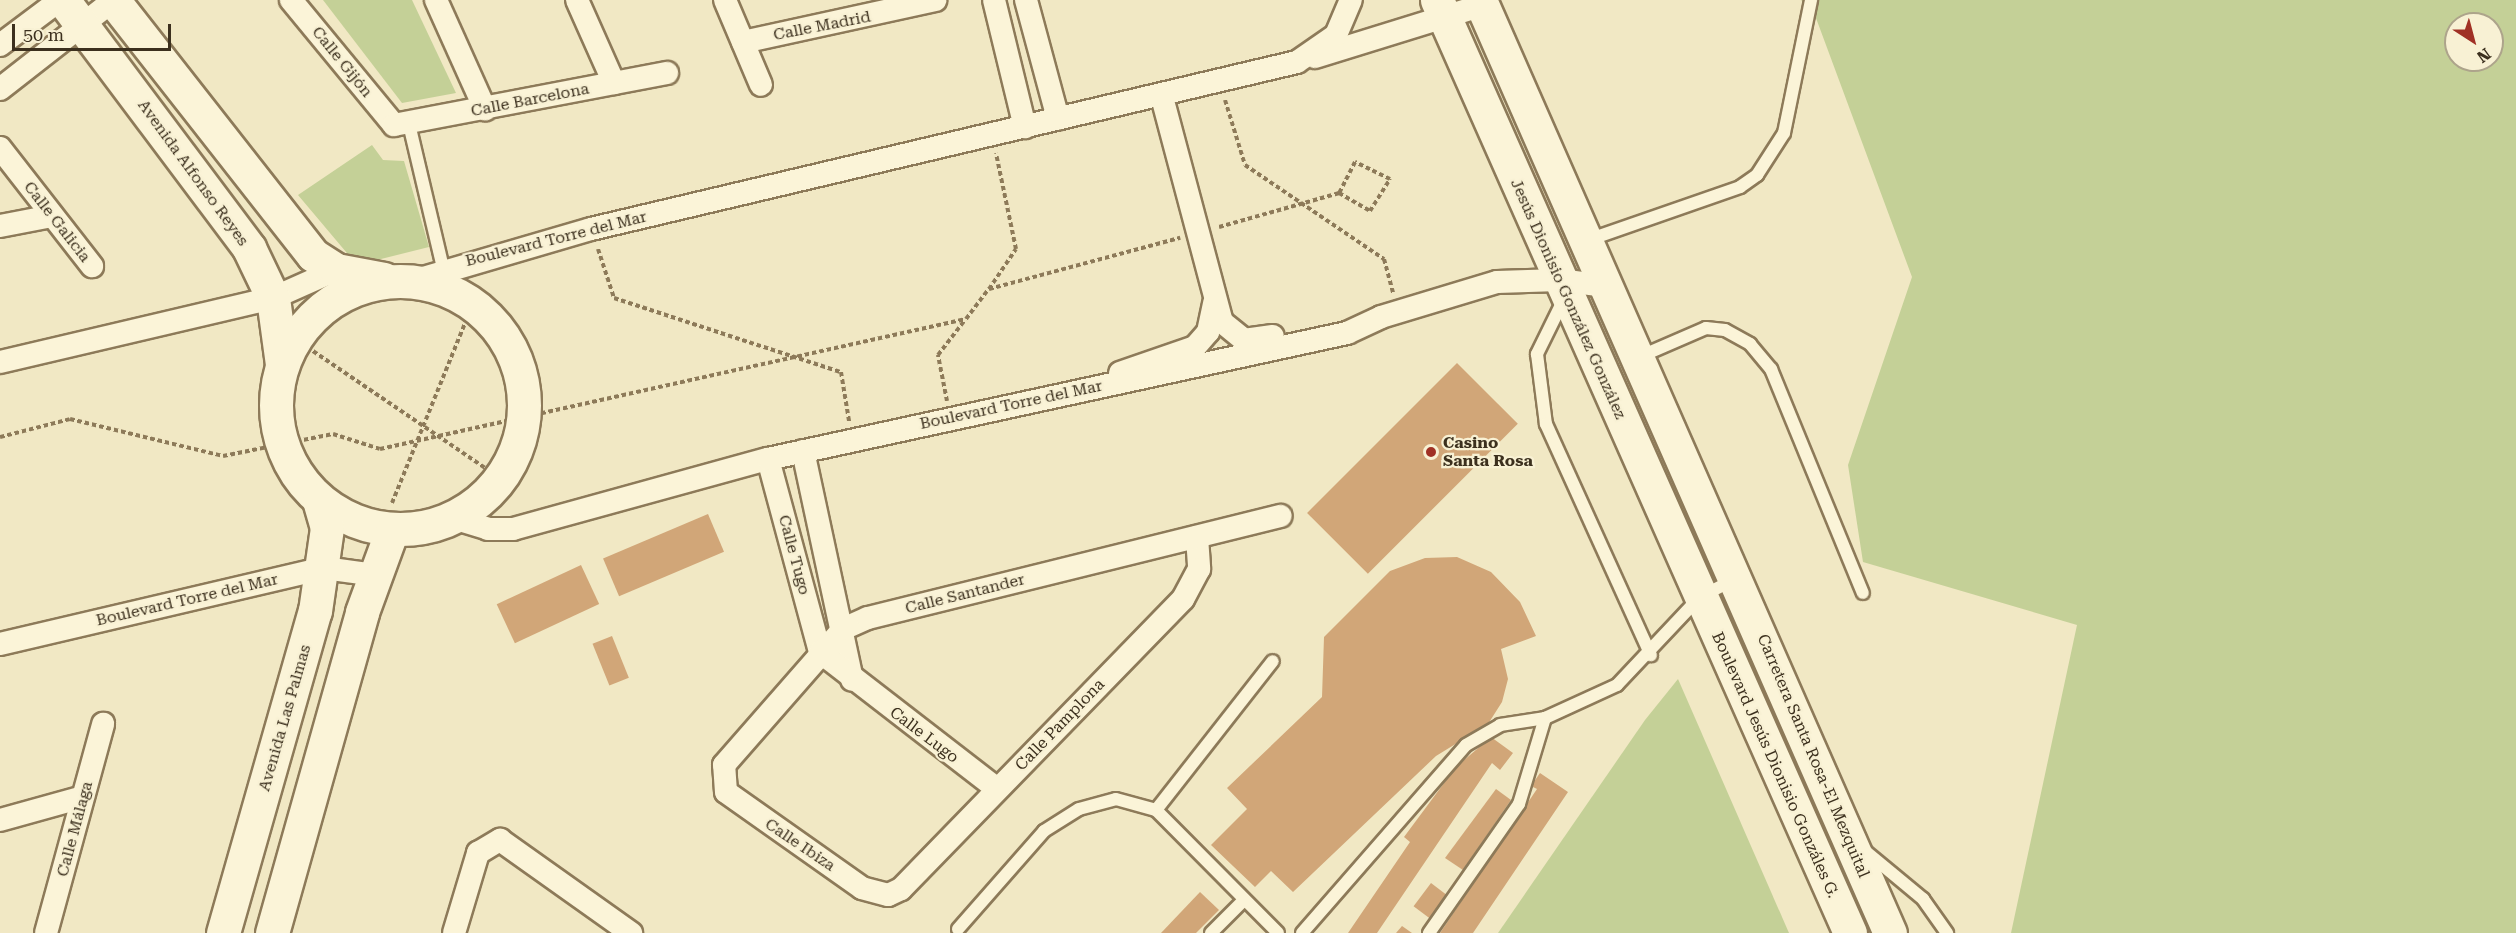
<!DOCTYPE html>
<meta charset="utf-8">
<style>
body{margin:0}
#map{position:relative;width:2516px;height:933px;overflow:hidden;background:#f1e8c4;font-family:"Roboto Serif",serif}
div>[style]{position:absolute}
.green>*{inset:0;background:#c4d097}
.building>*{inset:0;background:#d1a678;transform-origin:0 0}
.path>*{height:4px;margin-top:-2px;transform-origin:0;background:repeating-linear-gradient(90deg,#8d7a59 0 4.5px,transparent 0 7.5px)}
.roads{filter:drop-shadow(2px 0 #8d7a59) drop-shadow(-2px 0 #8d7a59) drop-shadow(0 2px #8d7a59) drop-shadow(0 -2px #8d7a59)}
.lane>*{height:12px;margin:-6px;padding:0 6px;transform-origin:6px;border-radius:6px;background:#fbf4d8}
.street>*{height:22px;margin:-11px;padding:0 11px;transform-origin:11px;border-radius:11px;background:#fbf4d8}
.secondary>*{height:33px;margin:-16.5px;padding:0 16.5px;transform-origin:16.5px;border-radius:16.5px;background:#fbf4d8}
.secondary>.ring{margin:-16.5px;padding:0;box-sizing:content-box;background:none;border:33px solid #fbf4d8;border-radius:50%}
.dots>*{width:16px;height:16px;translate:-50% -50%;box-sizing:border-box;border:3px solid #f8f1d4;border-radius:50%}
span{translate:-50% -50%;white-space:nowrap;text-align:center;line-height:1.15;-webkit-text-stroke:4.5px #f8f1d4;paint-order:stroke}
.street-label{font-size:16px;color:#3c301e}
.poi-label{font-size:16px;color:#3c301e;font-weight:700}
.left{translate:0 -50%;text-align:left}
.north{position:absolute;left:2444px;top:12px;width:60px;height:60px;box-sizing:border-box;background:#f8f1d4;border:2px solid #ada48b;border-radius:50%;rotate:144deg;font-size:16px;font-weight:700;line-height:24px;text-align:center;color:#3c301e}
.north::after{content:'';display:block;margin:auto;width:21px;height:27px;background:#a03125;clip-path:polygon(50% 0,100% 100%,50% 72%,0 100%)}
.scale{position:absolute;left:12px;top:24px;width:159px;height:27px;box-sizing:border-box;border:3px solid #3c301e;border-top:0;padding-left:8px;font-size:18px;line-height:21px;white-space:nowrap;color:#3c301e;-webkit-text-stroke:4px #f8f1d4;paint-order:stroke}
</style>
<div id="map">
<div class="green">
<div style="clip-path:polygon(323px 0,412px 0,456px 93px,402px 103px)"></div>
<div style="clip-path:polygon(evenodd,1801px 0,2516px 0,2516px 933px,2011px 933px,2077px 625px,1863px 562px,1848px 465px,1912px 277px,1813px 10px,1801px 0,2456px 24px,2492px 24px,2492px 60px,2456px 60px,2456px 24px)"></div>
<div style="clip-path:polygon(372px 145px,383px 160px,404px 161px,429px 247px,357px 265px,298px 195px)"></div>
<div style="clip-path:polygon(1678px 679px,1789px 933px,1498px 933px,1645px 720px)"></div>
</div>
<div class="building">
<div style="left:1457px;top:363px;width:86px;height:212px;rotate:45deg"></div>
<div style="left:708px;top:514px;width:41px;height:114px;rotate:67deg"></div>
<div style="clip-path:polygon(1457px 557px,1491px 572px,1520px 602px,1536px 636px,1501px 649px,1508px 679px,1502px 702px,1488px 724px,1436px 756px,1293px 892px,1271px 871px,1255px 887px,1211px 845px,1247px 809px,1227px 788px,1322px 697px,1324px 637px,1390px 571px,1425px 558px)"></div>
<div style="left:581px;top:565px;width:43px;height:93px;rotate:65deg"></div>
<div style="left:612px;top:636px;width:45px;height:21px;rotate:68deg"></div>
<div style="clip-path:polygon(1491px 737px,1513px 753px,1500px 770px,1492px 763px,1377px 933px,1348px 933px,1410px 842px,1404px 837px,1456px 767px)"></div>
<div style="clip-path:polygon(1540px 773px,1568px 792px,1473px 933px,1440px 933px,1537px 789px,1531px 786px)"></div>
<div style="clip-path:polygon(1496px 789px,1511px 800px,1463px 870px,1445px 858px)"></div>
<div style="left:1431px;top:883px;width:21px;height:29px;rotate:37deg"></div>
<div style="clip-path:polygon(1200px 892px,1219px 910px,1196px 933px,1161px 933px)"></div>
<div style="clip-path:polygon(1402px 926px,1412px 933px,1396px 933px)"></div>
</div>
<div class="path">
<div style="left:1225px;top:100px;width:68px;rotate:72.9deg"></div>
<div style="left:1245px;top:165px;width:168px;rotate:34.1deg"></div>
<div style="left:1384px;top:259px;width:35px;rotate:75deg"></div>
<div style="left:1219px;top:227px;width:125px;rotate:-15.8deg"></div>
<div style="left:1339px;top:193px;width:36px;rotate:30deg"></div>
<div style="left:1370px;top:211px;width:38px;rotate:-58deg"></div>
<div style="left:1390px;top:179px;width:39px;rotate:-154deg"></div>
<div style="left:1355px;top:162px;width:35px;rotate:117deg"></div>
<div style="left:598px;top:249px;width:52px;rotate:71.9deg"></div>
<div style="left:614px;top:298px;width:239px;rotate:18.1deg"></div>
<div style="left:841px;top:372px;width:50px;rotate:80.7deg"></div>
<div style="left:989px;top:289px;width:48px;rotate:-56deg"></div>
<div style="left:1016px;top:249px;width:98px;rotate:-101.8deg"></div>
<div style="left:307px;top:347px;width:233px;rotate:34.2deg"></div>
<div style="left:947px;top:401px;width:47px;rotate:-101.1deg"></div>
<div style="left:938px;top:355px;width:44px;rotate:-52.4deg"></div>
<div style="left:0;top:437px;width:72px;rotate:-14.4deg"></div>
<div style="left:70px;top:419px;width:157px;rotate:13.6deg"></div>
<div style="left:223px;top:456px;width:112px;rotate:-11.3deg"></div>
<div style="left:333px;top:434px;width:49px;rotate:17.7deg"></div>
<div style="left:380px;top:449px;width:600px;rotate:-12.51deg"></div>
<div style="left:966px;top:319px;width:38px;rotate:-53deg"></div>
<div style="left:989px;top:289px;width:198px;rotate:-15deg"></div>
<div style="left:392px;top:503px;width:215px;rotate:-67.9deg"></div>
</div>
<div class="roads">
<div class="lane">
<div style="left:409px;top:124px;width:148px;rotate:76.7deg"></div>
<div style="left:1588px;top:240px;width:161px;rotate:-19.2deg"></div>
<div style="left:1740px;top:187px;width:21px;rotate:-35deg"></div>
<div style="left:1757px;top:175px;width:50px;rotate:-57.3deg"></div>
<div style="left:1784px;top:133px;width:136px;rotate:-78.5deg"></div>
<div style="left:1565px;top:297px;width:64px;rotate:116.2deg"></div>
<div style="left:1537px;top:354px;width:71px;rotate:82.7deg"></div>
<div style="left:1546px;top:424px;width:254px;rotate:65.6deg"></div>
<div style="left:1639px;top:357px;width:73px;rotate:-23.4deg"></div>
<div style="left:1706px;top:328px;width:19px;rotate:6deg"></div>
<div style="left:1725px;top:330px;width:29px;rotate:29deg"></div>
<div style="left:1750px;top:344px;width:33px;rotate:50deg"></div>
<div style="left:1771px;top:369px;width:242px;rotate:67.7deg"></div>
<div style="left:1156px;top:810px;width:189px;rotate:-51.9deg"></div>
<div style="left:1864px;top:850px;width:77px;rotate:39.7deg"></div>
<div style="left:1923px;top:899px;width:42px;rotate:54.8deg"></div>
<div style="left:958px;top:929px;width:130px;rotate:-48.7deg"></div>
<div style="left:1044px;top:831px;width:41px;rotate:-32.2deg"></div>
<div style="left:1079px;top:809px;width:38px;rotate:-15deg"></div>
<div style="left:1116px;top:799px;width:41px;rotate:15.4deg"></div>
<div style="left:1156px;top:810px;width:173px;rotate:45.2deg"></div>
<div style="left:1211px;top:933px;width:47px;rotate:-45deg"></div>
<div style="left:1302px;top:933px;width:249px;rotate:-48.9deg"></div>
<div style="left:1466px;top:745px;width:39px;rotate:-30deg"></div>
<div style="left:1500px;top:725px;width:46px;rotate:-8.8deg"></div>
<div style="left:1545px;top:718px;width:79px;rotate:-24.6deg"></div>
<div style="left:1617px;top:685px;width:121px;rotate:-46.7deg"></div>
<div style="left:1700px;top:597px;width:37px;rotate:-27deg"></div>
<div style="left:1429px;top:933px;width:157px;rotate:-55.1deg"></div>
<div style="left:1519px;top:804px;width:90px;rotate:-73.2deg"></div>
</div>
<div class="street">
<div style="left:291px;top:0;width:162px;rotate:50.5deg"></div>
<div style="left:394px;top:125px;width:278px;rotate:-10.8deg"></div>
<div style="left:436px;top:0;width:120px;rotate:65.8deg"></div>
<div style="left:577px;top:0;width:91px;rotate:66deg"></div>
<div style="left:725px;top:0;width:92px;rotate:67deg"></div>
<div style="left:994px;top:0;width:131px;rotate:76.3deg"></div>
<div style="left:1026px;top:0;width:123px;rotate:74.9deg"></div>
<div style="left:743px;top:42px;width:197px;rotate:-12.3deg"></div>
<div style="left:0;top:45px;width:75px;rotate:-36.9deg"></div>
<div style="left:1315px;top:57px;width:176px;rotate:-17.2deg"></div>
<div style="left:0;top:89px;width:145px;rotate:-38deg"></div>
<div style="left:1162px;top:97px;width:233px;rotate:75.1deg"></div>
<div style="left:1222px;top:322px;width:28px;rotate:39deg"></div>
<div style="left:1244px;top:340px;width:29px;rotate:-8deg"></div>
<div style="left:0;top:148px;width:150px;rotate:52.1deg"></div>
<div style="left:0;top:226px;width:53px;rotate:-10.9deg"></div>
<div style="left:413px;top:281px;width:185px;rotate:-16.3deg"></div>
<div style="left:591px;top:229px;width:725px;rotate:-13.31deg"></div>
<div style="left:1297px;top:62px;width:47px;rotate:-34.7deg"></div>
<div style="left:1336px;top:35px;width:38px;rotate:-67deg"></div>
<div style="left:0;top:362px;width:280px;rotate:-13.2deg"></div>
<div style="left:273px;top:298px;width:69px;rotate:-24deg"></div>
<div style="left:1120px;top:373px;width:79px;rotate:-19.1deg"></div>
<div style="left:1195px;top:347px;width:20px;rotate:-49deg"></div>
<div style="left:1208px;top:332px;width:30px;rotate:-78deg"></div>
<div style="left:803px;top:451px;width:234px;rotate:77.9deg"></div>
<div style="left:768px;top:459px;width:200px;rotate:74.9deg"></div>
<div style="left:820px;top:652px;width:224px;rotate:37.7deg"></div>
<div style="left:453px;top:518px;width:37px;rotate:17deg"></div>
<div style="left:488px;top:529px;width:25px"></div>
<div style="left:513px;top:529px;width:264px;rotate:-15.4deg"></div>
<div style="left:768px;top:459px;width:593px;rotate:-12.28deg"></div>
<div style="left:1347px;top:333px;width:38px;rotate:-25deg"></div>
<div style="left:1381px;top:317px;width:121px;rotate:-16.8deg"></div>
<div style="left:1497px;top:282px;width:62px;rotate:-1.8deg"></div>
<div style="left:1559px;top:280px;width:47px;rotate:7.3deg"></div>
<div style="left:1197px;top:537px;width:32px;rotate:86deg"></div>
<div style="left:1199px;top:569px;width:34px;rotate:118deg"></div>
<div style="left:1183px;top:599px;width:405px;rotate:134.2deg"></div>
<div style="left:901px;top:889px;width:14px;rotate:155deg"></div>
<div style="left:888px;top:895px;width:27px;rotate:-165deg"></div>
<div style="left:862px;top:888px;width:166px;rotate:-144.8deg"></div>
<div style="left:726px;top:792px;width:27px;rotate:-94deg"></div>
<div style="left:724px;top:765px;width:181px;rotate:-48.8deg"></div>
<div style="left:843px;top:629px;width:27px;rotate:-24deg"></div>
<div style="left:868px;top:618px;width:425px;rotate:-13.9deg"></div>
<div style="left:0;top:644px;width:333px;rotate:-13.2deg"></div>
<div style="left:324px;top:568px;width:51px;rotate:7.8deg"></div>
<div style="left:0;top:820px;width:86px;rotate:-15.5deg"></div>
<div style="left:46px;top:933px;width:217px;rotate:-74.7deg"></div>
<div style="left:454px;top:933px;width:84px;rotate:-73.3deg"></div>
<div style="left:478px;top:853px;width:26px;rotate:-31deg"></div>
<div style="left:500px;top:840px;width:161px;rotate:35.4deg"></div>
</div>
<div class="secondary">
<div style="left:63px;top:0;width:310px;rotate:53.1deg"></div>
<div style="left:249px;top:248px;width:55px;rotate:64.4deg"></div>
<div style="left:273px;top:298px;width:68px;rotate:82.3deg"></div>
<div style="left:113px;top:0;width:324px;rotate:51.9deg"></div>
<div style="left:313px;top:255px;width:27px;rotate:33deg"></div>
<div style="left:336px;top:270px;width:49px;rotate:10.6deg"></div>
<div style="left:1437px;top:0;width:1020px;rotate:66.12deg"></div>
<div style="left:1480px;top:0;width:1019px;rotate:66.28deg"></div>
<div class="ring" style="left:276px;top:281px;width:215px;height:215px"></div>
<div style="left:223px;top:933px;width:335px;rotate:-74.1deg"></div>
<div style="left:315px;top:611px;width:84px;rotate:-81.8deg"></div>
<div style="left:327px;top:528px;width:29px;rotate:-106deg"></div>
<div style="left:272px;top:933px;width:333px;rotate:-74.3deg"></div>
<div style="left:362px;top:612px;width:87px;rotate:-69.9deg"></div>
</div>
</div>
<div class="dots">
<div style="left:1431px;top:452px;background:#a03125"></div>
</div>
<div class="street-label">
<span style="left:822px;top:26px;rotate:-11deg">Calle Madrid</span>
<span style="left:342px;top:62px;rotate:51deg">Calle Gijón</span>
<span style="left:530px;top:100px;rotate:-11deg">Calle Barcelona</span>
<span style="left:193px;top:173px;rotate:54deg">Avenida Alfonso Reyes</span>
<span style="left:57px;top:222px;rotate:52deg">Calle Galicia</span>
<span style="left:556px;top:239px;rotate:-14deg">Boulevard Torre del Mar</span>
<span style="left:1568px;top:299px;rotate:66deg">Jesús Dionisio González González</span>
<span style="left:1011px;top:405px;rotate:-12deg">Boulevard Torre del Mar</span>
<span style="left:794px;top:555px;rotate:75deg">Calle Tugo</span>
<span style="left:965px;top:594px;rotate:-14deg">Calle Santander</span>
<span style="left:187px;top:600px;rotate:-13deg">Boulevard Torre del Mar</span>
<span style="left:285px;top:718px;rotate:-74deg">Avenida Las Palmas</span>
<span style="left:1060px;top:725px;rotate:-46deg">Calle Pamplona</span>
<span style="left:924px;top:735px;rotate:37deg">Calle Lugo</span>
<span style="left:1813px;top:756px;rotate:67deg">Carretera Santa Rosa-El Mezquital</span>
<span style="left:1775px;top:765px;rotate:66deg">Boulevard Jesús Dionisio Gonzáles G.</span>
<span style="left:75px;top:829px;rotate:-75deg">Calle Málaga</span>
<span style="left:800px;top:845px;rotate:34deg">Calle Ibiza</span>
</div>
<div class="poi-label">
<span class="left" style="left:1443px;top:452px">Casino<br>Santa Rosa</span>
</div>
<div class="north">N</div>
<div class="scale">50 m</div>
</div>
